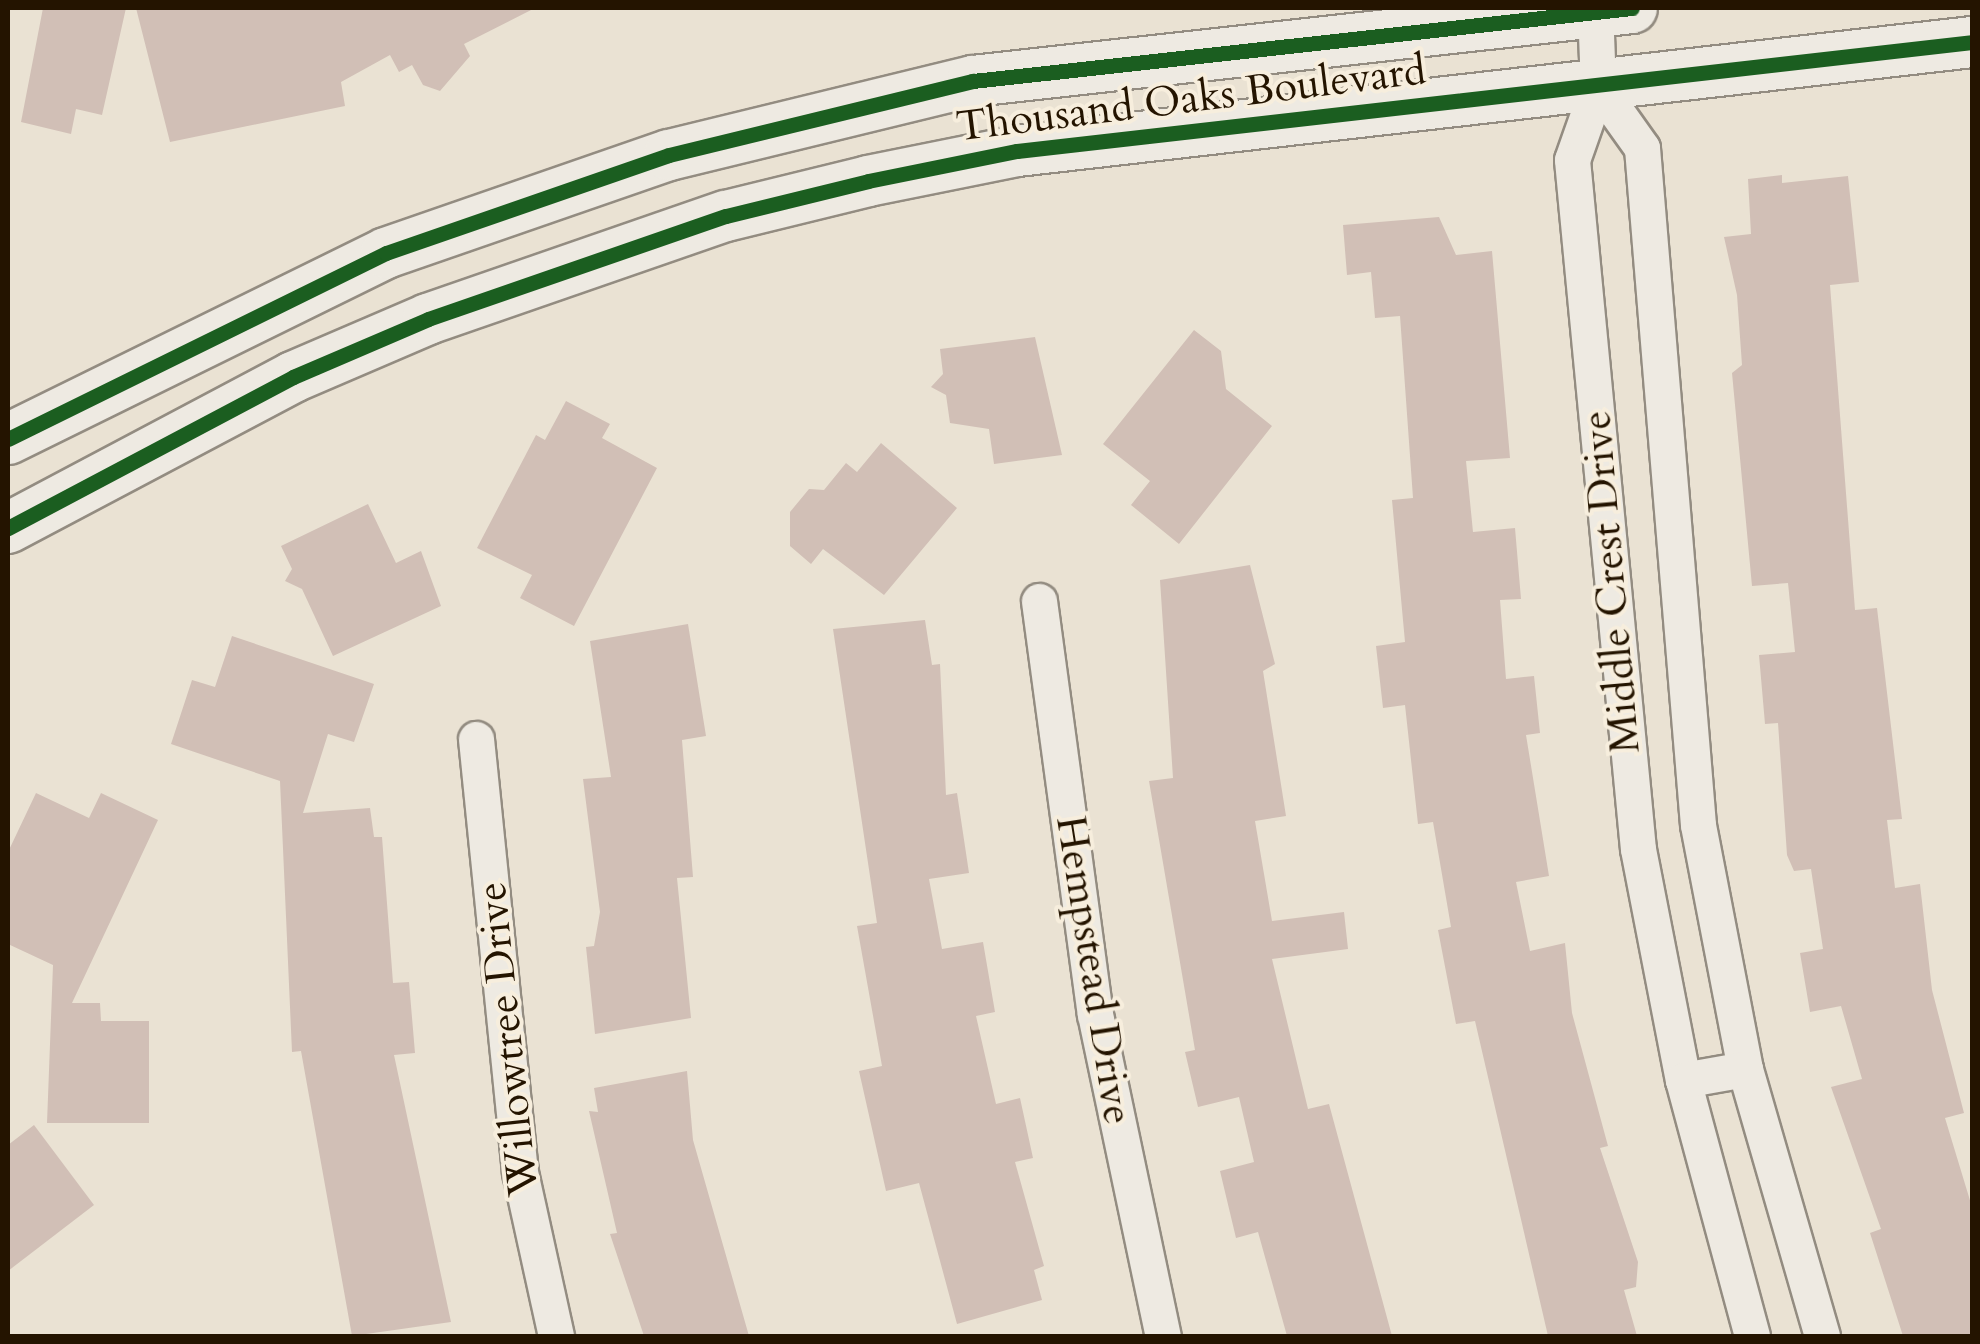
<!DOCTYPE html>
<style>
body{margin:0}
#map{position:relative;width:1980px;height:1344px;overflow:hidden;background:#eae2d3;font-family:Cardo,serif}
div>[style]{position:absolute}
.building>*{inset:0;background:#d1bfb6}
.roads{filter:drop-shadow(2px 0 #938c81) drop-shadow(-2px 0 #938c81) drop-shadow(0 2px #938c81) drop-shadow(0 -2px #938c81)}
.minor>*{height:35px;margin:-17.5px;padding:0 17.5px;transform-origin:17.5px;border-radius:17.5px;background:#eeeae2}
.secondary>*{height:50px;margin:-25px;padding:0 25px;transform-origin:25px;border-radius:25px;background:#eeeae2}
.cycleway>*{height:15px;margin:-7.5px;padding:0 7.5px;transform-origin:7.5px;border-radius:7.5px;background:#1b5e20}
span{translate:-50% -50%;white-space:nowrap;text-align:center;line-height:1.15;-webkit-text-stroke:8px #f7eedd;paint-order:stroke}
.street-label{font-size:42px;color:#241400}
.frame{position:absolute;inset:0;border:10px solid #241400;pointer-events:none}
</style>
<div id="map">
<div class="building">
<div style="clip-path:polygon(43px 8px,126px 8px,102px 115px,76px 109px,71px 134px,21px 122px)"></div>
<div style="clip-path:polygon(136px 8px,535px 8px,464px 44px,470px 56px,440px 91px,423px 85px,412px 65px,399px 72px,390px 55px,341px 82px,345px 106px,170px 142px)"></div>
<div style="clip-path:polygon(1782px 175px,1782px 183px,1848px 176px,1859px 282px,1830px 285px,1855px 610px,1877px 608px,1902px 819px,1887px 820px,1895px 888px,1920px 884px,1932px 990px,1964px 1113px,1945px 1118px,1972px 1207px,1972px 1336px,1903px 1336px,1870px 1233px,1881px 1229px,1831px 1087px,1862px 1079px,1841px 1006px,1810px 1012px,1800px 953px,1823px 949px,1811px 869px,1794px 871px,1787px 855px,1778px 723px,1765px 724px,1759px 655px,1795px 652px,1788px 583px,1752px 586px,1732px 373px,1742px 365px,1737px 295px,1724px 237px,1751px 234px,1748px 179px)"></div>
<div style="clip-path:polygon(1439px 217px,1456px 255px,1492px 251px,1510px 458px,1466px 461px,1473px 532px,1515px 528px,1521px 599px,1500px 600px,1506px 679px,1534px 676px,1540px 733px,1526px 735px,1549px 876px,1516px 882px,1530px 951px,1565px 943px,1572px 1013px,1608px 1146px,1600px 1148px,1638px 1262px,1636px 1287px,1624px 1290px,1637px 1336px,1548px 1336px,1475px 1021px,1456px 1024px,1438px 930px,1451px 927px,1433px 822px,1418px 824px,1405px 705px,1383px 708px,1376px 646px,1405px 642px,1392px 500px,1413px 498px,1400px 316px,1375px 318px,1371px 272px,1347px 275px,1343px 225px)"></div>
<div style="clip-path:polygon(1194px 330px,1221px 351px,1226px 389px,1272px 426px,1179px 544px,1131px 505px,1150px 481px,1103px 444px)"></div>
<div style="clip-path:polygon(1035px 337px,1062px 455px,994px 464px,989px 429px,950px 423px,946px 395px,931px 387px,943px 374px,940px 349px)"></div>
<div style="clip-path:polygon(566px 401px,610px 424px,602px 438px,657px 468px,574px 626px,520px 598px,532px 575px,477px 548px,536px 435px,545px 440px)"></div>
<div style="clip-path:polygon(881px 443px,957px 508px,884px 595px,823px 549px,811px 564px,790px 546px,790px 512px,809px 489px,824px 490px,846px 463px,857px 472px)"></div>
<div style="clip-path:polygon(368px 504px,396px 563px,421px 551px,441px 606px,333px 656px,302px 589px,285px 581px,292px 569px,281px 546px)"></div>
<div style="clip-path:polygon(1250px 565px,1275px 664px,1263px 671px,1286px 816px,1255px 821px,1272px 921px,1344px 912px,1348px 949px,1272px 959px,1308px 1109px,1329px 1104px,1392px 1336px,1287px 1336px,1258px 1232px,1236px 1238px,1220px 1171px,1254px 1162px,1239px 1097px,1198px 1107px,1185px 1052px,1195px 1050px,1149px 781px,1173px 778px,1160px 580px)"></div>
<div style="clip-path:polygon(925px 620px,932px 665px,940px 664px,946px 795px,957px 793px,969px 873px,929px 879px,942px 949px,983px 942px,995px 1012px,976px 1016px,996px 1104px,1020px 1098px,1033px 1158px,1015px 1162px,1044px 1266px,1034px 1270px,1042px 1300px,957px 1324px,919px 1183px,886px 1191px,859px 1071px,882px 1066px,857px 926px,877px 923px,833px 629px)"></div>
<div style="clip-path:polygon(688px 624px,706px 736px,682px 740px,693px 877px,677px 878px,691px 1018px,595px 1034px,586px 947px,594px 946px,600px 912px,583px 779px,611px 777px,590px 641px)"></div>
<div style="clip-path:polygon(232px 636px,374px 684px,354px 742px,328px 734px,303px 813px,370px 808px,374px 837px,382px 837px,393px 983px,409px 982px,415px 1053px,394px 1055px,451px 1322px,352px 1336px,301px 1051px,292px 1052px,280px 781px,171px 744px,192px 680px,215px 687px)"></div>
<div style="clip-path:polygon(36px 793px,89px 818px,101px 793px,158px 820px,72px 1003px,100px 1003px,101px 1021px,149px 1021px,149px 1123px,47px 1123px,53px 965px,8px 944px,8px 852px)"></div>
<div style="clip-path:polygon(687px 1071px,693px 1140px,749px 1336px,644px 1336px,610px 1234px,617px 1233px,589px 1111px,598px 1112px,594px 1088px)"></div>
<div style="clip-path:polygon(34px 1125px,94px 1205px,8px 1271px,8px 1145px)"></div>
</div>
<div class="roads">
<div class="minor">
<div style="left:1595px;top:8px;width:78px;rotate:87.8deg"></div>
<div style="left:1598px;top:86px;width:78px;rotate:109.4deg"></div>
<div style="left:1572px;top:160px;width:692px;rotate:84.53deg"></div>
<div style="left:1638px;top:849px;width:235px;rotate:79deg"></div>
<div style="left:1683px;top:1080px;width:265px;rotate:74.9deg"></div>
<div style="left:1598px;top:86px;width:76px;rotate:54.6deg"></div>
<div style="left:1642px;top:148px;width:679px;rotate:85.27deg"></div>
<div style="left:1698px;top:825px;width:248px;rotate:79.1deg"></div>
<div style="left:1745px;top:1069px;width:278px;rotate:73.9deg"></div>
<div style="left:1039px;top:601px;width:417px;rotate:82.3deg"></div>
<div style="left:1095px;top:1014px;width:329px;rotate:78.1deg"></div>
<div style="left:476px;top:739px;width:435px;rotate:84.2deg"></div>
<div style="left:520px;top:1172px;width:168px;rotate:77.6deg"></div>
<div style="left:1683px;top:1080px;width:63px;rotate:-10.1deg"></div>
</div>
<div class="secondary">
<div style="left:8px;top:439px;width:421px;rotate:-26.2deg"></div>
<div style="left:386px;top:253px;width:299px;rotate:-19.1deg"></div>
<div style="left:669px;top:155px;width:313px;rotate:-13.7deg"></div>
<div style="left:973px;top:81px;width:663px;rotate:-6.32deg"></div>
<div style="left:8px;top:528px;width:323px;rotate:-27.9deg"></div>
<div style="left:293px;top:377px;width:147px;rotate:-23.2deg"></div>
<div style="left:428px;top:319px;width:315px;rotate:-19.1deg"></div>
<div style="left:726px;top:216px;width:146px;rotate:-13.8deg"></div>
<div style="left:868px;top:181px;width:152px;rotate:-11.4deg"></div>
<div style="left:1017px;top:151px;width:961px;rotate:-6.51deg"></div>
</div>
</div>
<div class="cycleway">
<div style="left:8px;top:439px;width:421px;rotate:-26.2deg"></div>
<div style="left:386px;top:253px;width:299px;rotate:-19.1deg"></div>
<div style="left:669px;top:155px;width:313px;rotate:-13.7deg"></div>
<div style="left:973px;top:81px;width:663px;rotate:-6.32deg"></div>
<div style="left:8px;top:528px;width:323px;rotate:-27.9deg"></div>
<div style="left:293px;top:377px;width:147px;rotate:-23.2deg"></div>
<div style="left:428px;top:319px;width:315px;rotate:-19.1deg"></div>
<div style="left:726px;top:216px;width:146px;rotate:-13.8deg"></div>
<div style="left:868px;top:181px;width:152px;rotate:-11.4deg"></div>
<div style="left:1017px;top:151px;width:961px;rotate:-6.51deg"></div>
</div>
<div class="street-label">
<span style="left:1191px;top:99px;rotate:-7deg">Thousand Oaks Boulevard</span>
<span style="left:1611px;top:582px;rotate:-95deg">Middle Crest Drive</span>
<span style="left:1094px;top:970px;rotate:81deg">Hempstead Drive</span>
<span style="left:508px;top:1039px;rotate:-96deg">Willowtree Drive</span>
</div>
<div class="frame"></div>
</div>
